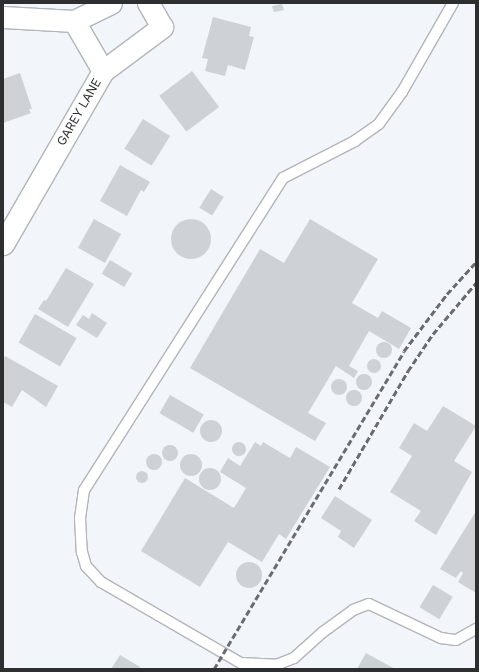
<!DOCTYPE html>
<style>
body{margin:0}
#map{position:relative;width:479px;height:672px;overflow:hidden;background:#f2f6fb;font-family:Inter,sans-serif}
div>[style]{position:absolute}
.building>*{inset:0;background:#ced1d6;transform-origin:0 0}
.round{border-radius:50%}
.roads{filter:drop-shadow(1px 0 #b2b5ba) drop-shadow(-1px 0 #b2b5ba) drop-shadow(0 1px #b2b5ba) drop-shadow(0 -1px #b2b5ba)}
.service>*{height:10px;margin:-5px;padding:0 5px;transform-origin:5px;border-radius:5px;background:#fff}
.minor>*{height:21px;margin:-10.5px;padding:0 10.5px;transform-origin:10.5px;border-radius:10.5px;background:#fff}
.rail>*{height:3px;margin-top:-1.5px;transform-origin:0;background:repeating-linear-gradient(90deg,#696b6e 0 6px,transparent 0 9px)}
span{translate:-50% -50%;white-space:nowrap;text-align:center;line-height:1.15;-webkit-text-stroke:3.5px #fff;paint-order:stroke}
.street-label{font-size:12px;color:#2d2e30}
.frame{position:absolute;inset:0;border:4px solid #2d2e30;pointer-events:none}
</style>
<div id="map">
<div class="building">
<div style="clip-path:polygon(282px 4px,284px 10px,274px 12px,272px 6px)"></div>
<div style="clip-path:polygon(213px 17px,251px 27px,249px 36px,254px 37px,245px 70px,228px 65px,225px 76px,205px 71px,208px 59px,202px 58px)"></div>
<div style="left:192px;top:71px;width:45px;height:41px;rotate:53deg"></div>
<div style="clip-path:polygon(20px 73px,32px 109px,29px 109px,31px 113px,3px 123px,3px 79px)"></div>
<div style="left:143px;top:119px;width:32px;height:35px;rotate:32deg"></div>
<div style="clip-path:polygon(120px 165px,150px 182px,144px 192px,141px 190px,127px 216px,100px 201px)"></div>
<div style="left:211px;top:189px;width:15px;height:22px;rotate:32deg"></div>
<div style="left:94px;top:219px;width:31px;height:33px;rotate:29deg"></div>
<div style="clip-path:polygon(310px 219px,378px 259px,352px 303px,378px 318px,382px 311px,411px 328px,399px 349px,369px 331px,349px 366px,358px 371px,354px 378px,336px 366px,308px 413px,326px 423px,315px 441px,190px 368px,260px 249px,284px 263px)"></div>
<div class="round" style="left:171px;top:219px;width:40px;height:40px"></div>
<div style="left:110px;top:260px;width:26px;height:16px;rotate:31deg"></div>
<div style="clip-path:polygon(66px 268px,94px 284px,68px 327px,38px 309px,44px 300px,46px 301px)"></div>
<div style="clip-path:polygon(92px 313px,107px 323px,97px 338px,76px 325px,83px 315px,89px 319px)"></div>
<div style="left:35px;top:314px;width:48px;height:33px;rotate:30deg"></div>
<div class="round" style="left:376px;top:342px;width:16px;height:16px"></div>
<div style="clip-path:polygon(5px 356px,58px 386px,46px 407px,22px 390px,12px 407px,3px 402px,3px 360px)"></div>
<div class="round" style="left:367px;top:359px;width:14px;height:14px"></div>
<div class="round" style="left:356px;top:374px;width:16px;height:16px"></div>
<div class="round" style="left:331px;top:379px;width:16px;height:16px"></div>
<div class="round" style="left:346px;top:390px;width:16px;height:16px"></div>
<div style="left:170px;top:395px;width:39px;height:21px;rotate:30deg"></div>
<div style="clip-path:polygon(443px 406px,476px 426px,454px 461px,472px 472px,436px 535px,414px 521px,421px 511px,390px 492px,412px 456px,399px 448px,414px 423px,427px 431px)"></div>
<div class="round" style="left:200px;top:420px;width:22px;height:22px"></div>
<div class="round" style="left:232px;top:442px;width:14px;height:14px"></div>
<div style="clip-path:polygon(255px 442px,261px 446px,263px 442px,290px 458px,296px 447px,330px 467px,286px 539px,279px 534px,262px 562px,228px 542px,200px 587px,141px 551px,185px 478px,234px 508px,246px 488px,220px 472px,228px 458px,240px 466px)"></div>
<div class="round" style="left:162px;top:445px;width:16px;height:16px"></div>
<div class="round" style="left:180px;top:454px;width:22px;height:22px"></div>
<div class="round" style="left:146px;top:454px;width:16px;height:16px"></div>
<div class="round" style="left:199px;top:468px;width:22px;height:22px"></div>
<div class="round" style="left:136px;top:471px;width:12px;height:12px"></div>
<div style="clip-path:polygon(335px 496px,372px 520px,354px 548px,338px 537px,341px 531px,321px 518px)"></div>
<div style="clip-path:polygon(476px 511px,476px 593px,458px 582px,463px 573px,461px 571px,456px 578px,440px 569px)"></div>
<div class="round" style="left:236px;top:562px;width:26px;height:26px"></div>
<div style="left:433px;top:585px;width:23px;height:26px;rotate:31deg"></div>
<div style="clip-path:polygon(366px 653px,395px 669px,357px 669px)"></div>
<div style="clip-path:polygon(120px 655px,140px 667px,139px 669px,111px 669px)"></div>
</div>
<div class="roads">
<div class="service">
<div style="left:453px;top:3px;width:103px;rotate:119.8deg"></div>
<div style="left:402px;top:92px;width:39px;rotate:126deg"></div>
<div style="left:379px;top:124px;width:29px;rotate:145deg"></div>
<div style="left:355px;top:141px;width:81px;rotate:152.8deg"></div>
<div style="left:283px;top:178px;width:370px;rotate:122.5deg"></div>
<div style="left:84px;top:490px;width:28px;rotate:98deg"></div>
<div style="left:80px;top:518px;width:34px;rotate:87deg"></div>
<div style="left:82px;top:552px;width:15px;rotate:74deg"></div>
<div style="left:86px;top:566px;width:22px;rotate:47deg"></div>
<div style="left:101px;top:582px;width:162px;rotate:30.1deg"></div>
<div style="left:241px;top:663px;width:35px;rotate:3deg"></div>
<div style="left:276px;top:665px;width:19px;rotate:-21deg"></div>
<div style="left:294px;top:658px;width:39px;rotate:-42deg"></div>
<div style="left:323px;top:632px;width:37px;rotate:-36deg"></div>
<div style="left:353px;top:610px;width:17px;rotate:-21deg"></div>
<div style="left:369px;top:604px;width:80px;rotate:25.3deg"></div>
<div style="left:441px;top:638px;width:15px;rotate:8deg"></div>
<div style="left:456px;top:640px;width:23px;rotate:-29deg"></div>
</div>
<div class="minor">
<div style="left:3px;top:17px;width:71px;rotate:3.2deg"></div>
<div style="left:74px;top:21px;width:58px;rotate:59.9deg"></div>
<div style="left:103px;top:71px;width:200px;rotate:120deg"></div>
<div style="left:74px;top:21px;width:41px;rotate:-25.9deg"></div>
<div style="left:103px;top:71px;width:74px;rotate:-36.7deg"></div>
<div style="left:162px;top:27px;width:28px;rotate:-120deg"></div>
</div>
</div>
<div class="rail">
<div style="left:339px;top:489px;width:137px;rotate:-59.7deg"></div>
<div style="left:408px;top:371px;width:45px;rotate:-56deg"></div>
<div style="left:433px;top:334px;width:67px;rotate:-49.9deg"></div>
<div style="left:214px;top:669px;width:370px;rotate:-59.1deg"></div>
<div style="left:404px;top:351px;width:71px;rotate:-53deg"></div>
<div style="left:447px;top:294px;width:43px;rotate:-47.8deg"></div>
</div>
<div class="street-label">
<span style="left:79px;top:112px;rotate:-60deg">GAREY LANE</span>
</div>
<div class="frame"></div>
</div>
